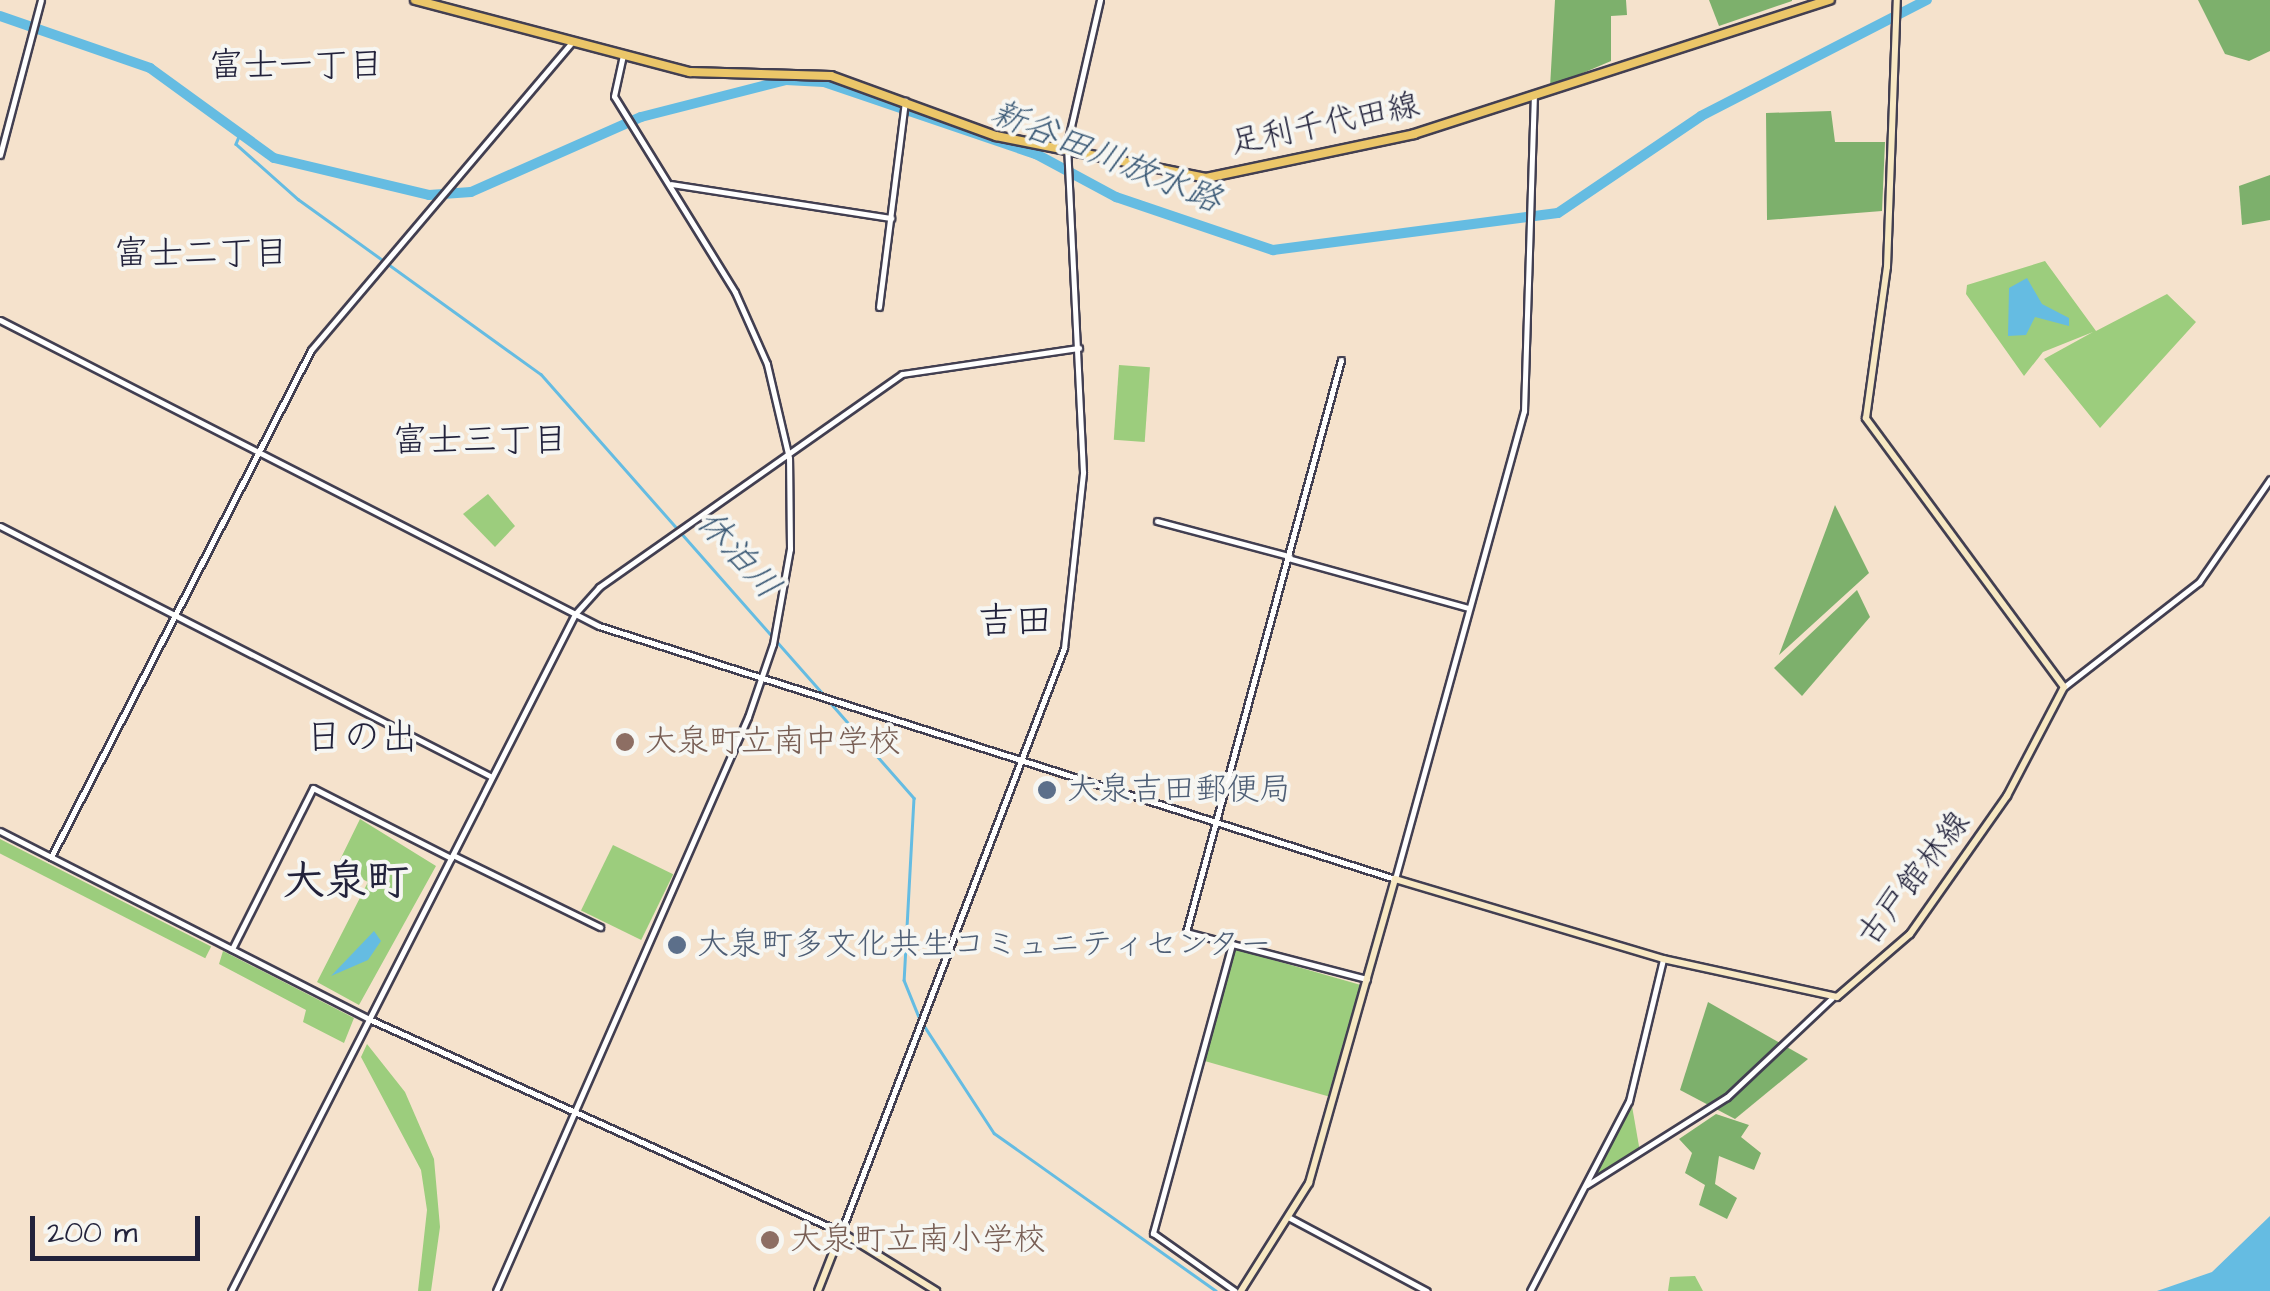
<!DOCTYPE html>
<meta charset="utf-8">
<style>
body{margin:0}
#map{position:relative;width:2270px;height:1291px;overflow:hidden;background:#f5e2cc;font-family:"Architects Daughter","Klee One",sans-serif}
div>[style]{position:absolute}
.green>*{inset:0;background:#9ccd7d;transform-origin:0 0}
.forest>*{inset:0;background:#7db06c}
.water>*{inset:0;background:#65bce2}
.stream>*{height:2.5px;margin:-1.25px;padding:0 1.25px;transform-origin:1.25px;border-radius:1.25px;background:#65bce2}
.river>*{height:10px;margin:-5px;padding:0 5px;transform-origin:5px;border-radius:5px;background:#65bce2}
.roads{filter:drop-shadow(2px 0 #423f51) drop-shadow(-2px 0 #423f51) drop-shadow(0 2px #423f51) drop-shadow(0 -2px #423f51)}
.tertiary>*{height:5px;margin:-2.5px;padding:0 2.5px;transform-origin:2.5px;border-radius:2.5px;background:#fff}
.secondary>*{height:6px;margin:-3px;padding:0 3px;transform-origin:3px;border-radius:3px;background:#f7e8c3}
.primary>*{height:8px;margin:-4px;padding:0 4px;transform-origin:4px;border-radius:4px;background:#ebc669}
.dots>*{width:28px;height:28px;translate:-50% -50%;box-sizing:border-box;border:5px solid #f6f6f2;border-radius:50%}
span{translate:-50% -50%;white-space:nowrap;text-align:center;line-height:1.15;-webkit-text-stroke:8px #f6f6f2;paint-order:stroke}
.street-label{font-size:32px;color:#22223b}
.education-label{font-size:32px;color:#785e54}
.left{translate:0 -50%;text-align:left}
.service-label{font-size:32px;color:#4e5e75}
.neighbourhood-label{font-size:35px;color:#22223b}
.water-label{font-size:35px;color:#395875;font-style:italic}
.quarter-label{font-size:38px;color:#22223b}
.district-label{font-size:42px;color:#22223b;font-weight:700}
.scale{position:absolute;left:30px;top:1216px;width:170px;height:45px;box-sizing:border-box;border:5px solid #22223b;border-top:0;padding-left:12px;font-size:30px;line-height:35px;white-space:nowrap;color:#22223b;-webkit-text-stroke:8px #f6f6f2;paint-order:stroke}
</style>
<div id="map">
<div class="green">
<div style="clip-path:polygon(2045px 261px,2096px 331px,2167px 294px,2196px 322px,2100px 428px,2044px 359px,2093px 332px,2043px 352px,2024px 376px,1966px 294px,1967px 285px)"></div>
<div style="left:1119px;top:365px;width:31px;height:75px;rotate:4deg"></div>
<div style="clip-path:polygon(488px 494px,515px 526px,495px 547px,463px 514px)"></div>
<div style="clip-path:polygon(360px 819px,436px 866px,359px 1005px,317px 982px,368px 882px,337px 866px)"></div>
<div style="left:0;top:839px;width:237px;height:13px;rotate:27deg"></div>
<div style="left:613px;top:845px;width:67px;height:73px;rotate:26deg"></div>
<div style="left:1235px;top:949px;width:130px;height:116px;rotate:16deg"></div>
<div style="clip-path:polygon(223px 951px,354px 1018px,344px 1043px,303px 1022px,306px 1010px,219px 964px)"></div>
<div style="clip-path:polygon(367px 1044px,405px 1092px,434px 1159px,440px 1227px,431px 1291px,418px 1291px,427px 1210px,421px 1170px,361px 1057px)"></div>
<div style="clip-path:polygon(1632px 1106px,1640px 1152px,1588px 1181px)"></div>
<div style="clip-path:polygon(1695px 1276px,1703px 1291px,1668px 1291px,1670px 1277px)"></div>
</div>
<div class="forest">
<div style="clip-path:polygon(1555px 0,1626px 0,1627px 15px,1611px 16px,1611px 61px,1550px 87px)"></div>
<div style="clip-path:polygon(1709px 0,1792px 0,1792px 1px,1719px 26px)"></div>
<div style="clip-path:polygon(2198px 0,2270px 0,2270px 51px,2249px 61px,2225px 54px)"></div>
<div style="clip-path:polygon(1831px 111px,1835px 142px,1885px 142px,1882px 211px,1767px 220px,1766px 113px)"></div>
<div style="clip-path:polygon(2270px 175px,2270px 220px,2242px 225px,2239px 186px)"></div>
<div style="clip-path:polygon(1835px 505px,1869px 573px,1779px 655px,1827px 527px)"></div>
<div style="clip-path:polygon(1857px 590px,1870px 617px,1802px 696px,1774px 668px)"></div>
<div style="clip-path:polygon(1708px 1002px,1808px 1059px,1735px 1119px,1680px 1090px)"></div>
<div style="clip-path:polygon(1716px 1114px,1749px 1125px,1741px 1137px,1761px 1153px,1754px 1170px,1719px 1156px,1715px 1184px,1737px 1198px,1727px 1219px,1699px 1205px,1705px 1185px,1685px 1173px,1692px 1153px,1679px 1139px)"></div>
</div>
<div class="water">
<div style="clip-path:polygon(2027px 278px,2042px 304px,2069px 318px,2069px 326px,2035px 317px,2026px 335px,2008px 336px,2009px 288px)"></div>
<div style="clip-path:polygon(374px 931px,381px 941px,368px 960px,331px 976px)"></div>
<div style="clip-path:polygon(2270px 1216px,2270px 1291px,2157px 1291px,2212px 1272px)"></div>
</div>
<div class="stream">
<div style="left:241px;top:132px;width:13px;rotate:113deg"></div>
<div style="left:236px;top:144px;width:83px;rotate:41.6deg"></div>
<div style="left:298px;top:199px;width:299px;rotate:35.8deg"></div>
<div style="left:541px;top:374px;width:428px;rotate:48.6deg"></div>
<div style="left:829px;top:701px;width:129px;rotate:48.8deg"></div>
<div style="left:914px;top:798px;width:182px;rotate:93.1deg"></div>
<div style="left:904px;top:980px;width:40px;rotate:68deg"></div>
<div style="left:923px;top:1024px;width:130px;rotate:56.9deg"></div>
<div style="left:994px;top:1133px;width:272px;rotate:35.4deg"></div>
</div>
<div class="river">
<div style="left:0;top:16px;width:159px;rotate:19.1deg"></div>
<div style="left:150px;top:68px;width:153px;rotate:36deg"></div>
<div style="left:274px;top:158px;width:159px;rotate:13.4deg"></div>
<div style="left:429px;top:195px;width:42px;rotate:-4.1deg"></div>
<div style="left:471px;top:192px;width:186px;rotate:-23.8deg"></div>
<div style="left:641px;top:117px;width:150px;rotate:-14.3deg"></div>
<div style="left:786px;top:80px;width:38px;rotate:3deg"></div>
<div style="left:824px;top:82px;width:224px;rotate:18.8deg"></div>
<div style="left:1036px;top:154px;width:91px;rotate:28.3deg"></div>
<div style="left:1116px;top:197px;width:166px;rotate:18.7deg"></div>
<div style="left:1273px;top:250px;width:287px;rotate:-7.4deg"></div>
<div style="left:1558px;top:213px;width:173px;rotate:-34.1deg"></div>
<div style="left:1701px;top:116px;width:254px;rotate:-27.2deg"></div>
</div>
<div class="roads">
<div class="tertiary">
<div style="left:0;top:155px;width:160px;rotate:-75.2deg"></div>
<div style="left:671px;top:184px;width:223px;rotate:8.8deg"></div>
<div style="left:879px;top:307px;width:208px;rotate:-82.8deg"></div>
<div style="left:0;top:320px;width:673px;rotate:27.06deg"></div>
<div style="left:599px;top:626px;width:835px;rotate:17.63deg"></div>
<div style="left:1395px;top:879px;width:485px;rotate:-74.6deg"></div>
<div style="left:1524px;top:411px;width:317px;rotate:-88.2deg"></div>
<div style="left:1341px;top:360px;width:593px;rotate:105.16deg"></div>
<div style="left:1186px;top:932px;width:187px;rotate:14.6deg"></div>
<div style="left:1157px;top:521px;width:137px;rotate:14.9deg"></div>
<div style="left:0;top:526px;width:552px;rotate:27.03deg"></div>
<div style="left:1288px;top:558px;width:187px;rotate:15.5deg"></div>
<div style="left:2064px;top:687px;width:171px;rotate:-37.9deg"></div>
<div style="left:2199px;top:582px;width:125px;rotate:-55.4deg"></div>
<div style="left:0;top:831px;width:414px;rotate:27deg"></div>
<div style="left:369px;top:1019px;width:518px;rotate:24.29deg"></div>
<div style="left:841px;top:1232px;width:625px;rotate:-69.1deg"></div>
<div style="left:1064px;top:648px;width:177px;rotate:-83.8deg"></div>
<div style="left:1083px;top:472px;width:328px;rotate:-92.8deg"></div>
<div style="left:1067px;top:144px;width:148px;rotate:-77.1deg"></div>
<div style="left:453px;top:855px;width:164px;rotate:26.1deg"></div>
<div style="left:51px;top:857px;width:570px;rotate:-62.85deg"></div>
<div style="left:311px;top:350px;width:404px;rotate:-49.7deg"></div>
<div style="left:1232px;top:944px;width:300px;rotate:105.3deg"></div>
<div style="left:1153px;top:1233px;width:100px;rotate:35.3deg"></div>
<div style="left:232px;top:949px;width:180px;rotate:-63.3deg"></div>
<div style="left:313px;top:788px;width:155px;rotate:26.9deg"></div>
<div style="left:1587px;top:1185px;width:165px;rotate:-32.2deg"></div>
<div style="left:1727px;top:1097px;width:144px;rotate:-43.3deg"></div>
<div style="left:1290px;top:1218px;width:155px;rotate:28.1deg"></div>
<div style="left:231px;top:1291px;width:759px;rotate:-63.06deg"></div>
<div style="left:575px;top:614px;width:36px;rotate:-48deg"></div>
<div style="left:599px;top:587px;width:370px;rotate:-35.1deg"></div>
<div style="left:902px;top:374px;width:179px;rotate:-8.4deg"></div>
<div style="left:496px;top:1291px;width:627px;rotate:-66.3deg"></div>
<div style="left:748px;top:717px;width:77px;rotate:-71.1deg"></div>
<div style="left:773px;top:644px;width:97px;rotate:-79.9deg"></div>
<div style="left:790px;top:549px;width:91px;rotate:-90.6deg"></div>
<div style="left:789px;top:458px;width:97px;rotate:-103.2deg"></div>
<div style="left:767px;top:364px;width:79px;rotate:-114deg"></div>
<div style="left:735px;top:292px;width:230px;rotate:-121.7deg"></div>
<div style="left:614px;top:96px;width:42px;rotate:-77.6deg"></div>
<div style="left:1530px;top:1291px;width:214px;rotate:-62.5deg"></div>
<div style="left:1629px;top:1101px;width:146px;rotate:-76.5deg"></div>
</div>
<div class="secondary">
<div style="left:818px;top:1291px;width:63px;rotate:-68.7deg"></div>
<div style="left:841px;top:1232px;width:112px;rotate:31.8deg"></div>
<div style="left:1241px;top:1291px;width:128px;rotate:-57.8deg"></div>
<div style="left:1309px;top:1183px;width:316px;rotate:-74.2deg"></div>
<div style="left:1395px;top:879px;width:280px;rotate:16.6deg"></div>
<div style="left:1663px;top:959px;width:178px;rotate:12.3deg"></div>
<div style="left:1837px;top:997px;width:96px;rotate:-40.8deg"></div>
<div style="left:1910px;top:934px;width:169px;rotate:-54.9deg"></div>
<div style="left:2007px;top:796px;width:123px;rotate:-62.4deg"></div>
<div style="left:2064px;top:687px;width:334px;rotate:-126.4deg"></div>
<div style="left:1866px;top:418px;width:152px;rotate:-82.1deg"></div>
<div style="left:1887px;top:267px;width:267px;rotate:-87.9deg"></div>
</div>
<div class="primary">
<div style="left:415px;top:0;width:284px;rotate:14.7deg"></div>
<div style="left:690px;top:72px;width:141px;rotate:1.6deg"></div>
<div style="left:831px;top:76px;width:176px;rotate:20deg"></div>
<div style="left:996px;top:136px;width:214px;rotate:11.3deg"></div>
<div style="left:1206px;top:178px;width:213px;rotate:-11.9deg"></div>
<div style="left:1414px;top:134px;width:437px;rotate:-17.9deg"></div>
</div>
</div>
<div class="dots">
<div style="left:625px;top:742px;background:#8d6e63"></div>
<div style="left:1047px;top:790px;background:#5c6f8a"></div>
<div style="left:677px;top:945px;background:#5c6f8a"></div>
<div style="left:770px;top:1240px;background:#8d6e63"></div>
</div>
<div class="street-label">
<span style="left:1325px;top:125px;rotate:-12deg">足利千代田線</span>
<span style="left:1914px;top:879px;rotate:-52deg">古戸館林線</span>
</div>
<div class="education-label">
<span class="left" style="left:645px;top:742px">大泉町立南中学校</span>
<span class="left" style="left:790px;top:1240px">大泉町立南小学校</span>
</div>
<div class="service-label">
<span class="left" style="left:1067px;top:790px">大泉吉田郵便局</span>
<span class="left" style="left:697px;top:945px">大泉町多文化共生コミュニティセンター</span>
</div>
<div class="neighbourhood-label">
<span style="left:296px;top:66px">富士一丁目</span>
<span style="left:201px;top:254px">富士二丁目</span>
<span style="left:480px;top:441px">富士三丁目</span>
</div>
<div class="water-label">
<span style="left:1106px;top:157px;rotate:22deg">新谷田川放水路</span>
<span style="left:738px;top:555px;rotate:48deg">休泊川</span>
</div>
<div class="quarter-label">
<span style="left:1015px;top:623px">吉田</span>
<span style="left:362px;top:739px">日の出</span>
</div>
<div class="district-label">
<span style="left:346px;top:882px">大泉町</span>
</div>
<div class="scale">200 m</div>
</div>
